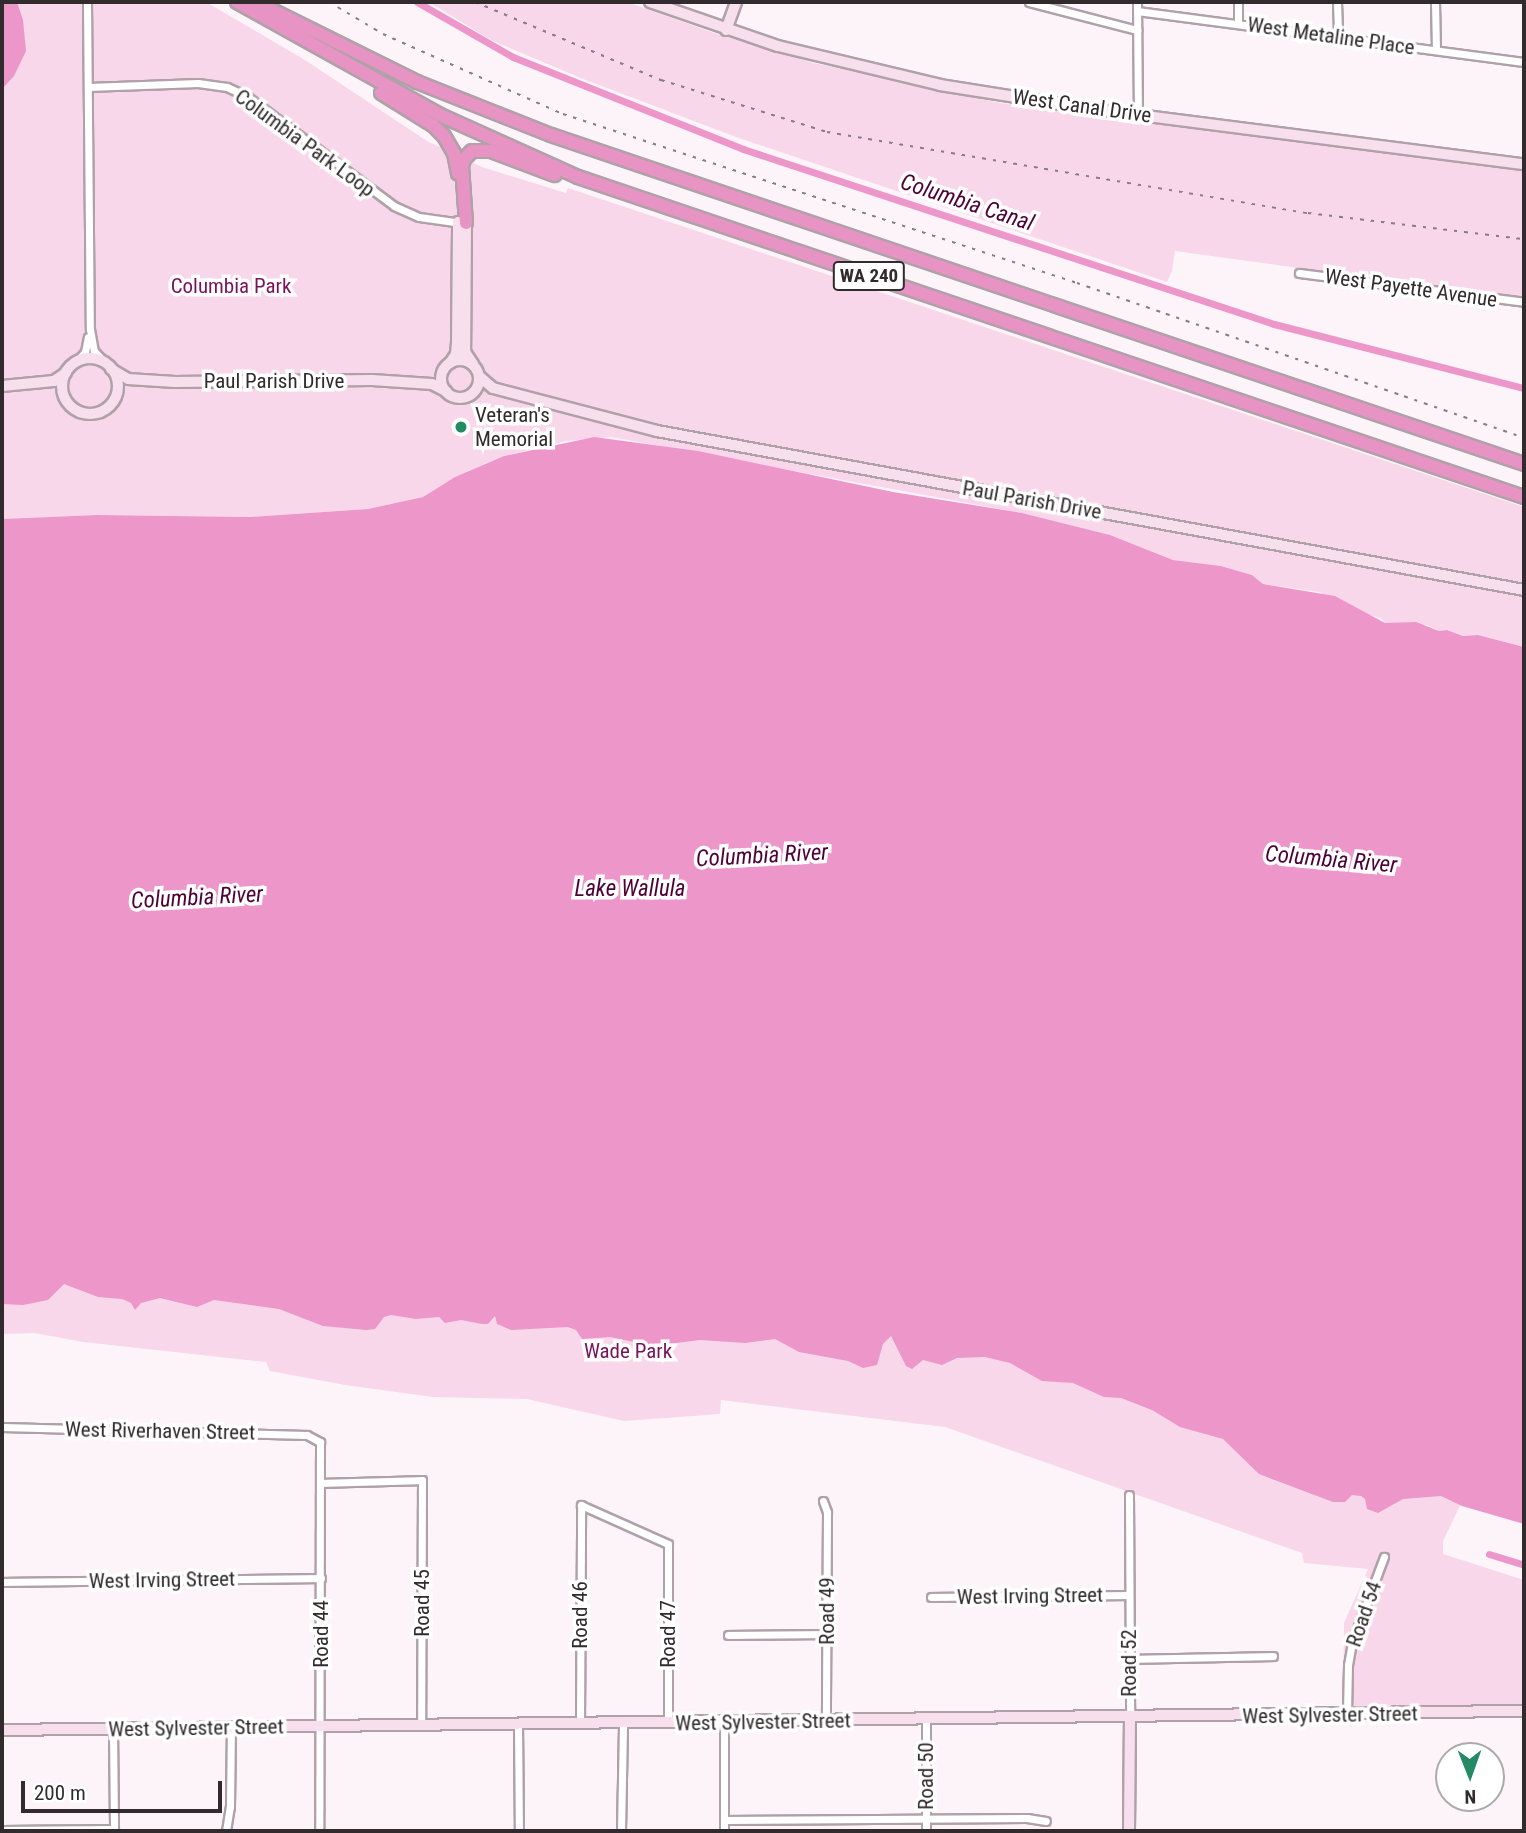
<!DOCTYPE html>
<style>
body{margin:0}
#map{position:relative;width:1526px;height:1833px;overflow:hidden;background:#fdf4f9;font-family:"Roboto Condensed",sans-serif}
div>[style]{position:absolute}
.green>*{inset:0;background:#f9d7ea}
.water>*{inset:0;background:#ed96c9}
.canal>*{height:7px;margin:-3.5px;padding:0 3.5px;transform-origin:3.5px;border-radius:3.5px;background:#ed96c9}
.roads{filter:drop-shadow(2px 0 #b0a1a9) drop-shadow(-2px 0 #b0a1a9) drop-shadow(0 2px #b0a1a9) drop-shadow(0 -2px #b0a1a9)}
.street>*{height:7px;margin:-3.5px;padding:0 3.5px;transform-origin:3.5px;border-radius:3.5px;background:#fff}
.secondary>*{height:10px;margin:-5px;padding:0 5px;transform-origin:5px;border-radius:5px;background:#f8dfed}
.secondary>.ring{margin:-5px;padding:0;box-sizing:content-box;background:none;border:10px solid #f8dfed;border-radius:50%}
.highway>*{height:12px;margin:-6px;padding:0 6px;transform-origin:6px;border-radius:6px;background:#e794c4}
.rail>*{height:2px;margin-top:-1px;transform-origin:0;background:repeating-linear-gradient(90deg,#847d81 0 3.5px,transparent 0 10.5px)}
.dots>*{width:19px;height:19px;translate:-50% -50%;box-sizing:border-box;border:4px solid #fff;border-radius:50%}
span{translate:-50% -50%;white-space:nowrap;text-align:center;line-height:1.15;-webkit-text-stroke:7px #fff;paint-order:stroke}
.shield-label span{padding:2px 5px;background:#fff;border:2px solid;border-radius:5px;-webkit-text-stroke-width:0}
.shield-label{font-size:19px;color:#312b2e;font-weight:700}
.street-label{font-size:21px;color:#312b2e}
.park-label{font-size:21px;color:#781359}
.poi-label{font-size:21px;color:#312b2e}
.left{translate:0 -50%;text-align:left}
.water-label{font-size:23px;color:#4e0037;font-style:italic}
.frame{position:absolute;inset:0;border:4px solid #312b2e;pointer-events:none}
.north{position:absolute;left:1435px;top:1742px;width:70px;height:70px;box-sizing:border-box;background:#fff;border:2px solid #adaaab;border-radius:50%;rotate:179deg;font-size:19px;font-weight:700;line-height:28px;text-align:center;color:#312b2e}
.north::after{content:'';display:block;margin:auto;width:24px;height:32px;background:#248a66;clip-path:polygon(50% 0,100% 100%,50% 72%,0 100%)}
.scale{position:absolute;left:21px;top:1781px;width:201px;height:32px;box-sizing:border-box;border:4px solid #312b2e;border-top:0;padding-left:9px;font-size:21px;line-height:24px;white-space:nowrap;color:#312b2e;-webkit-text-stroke:5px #fff;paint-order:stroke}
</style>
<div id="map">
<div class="green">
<div style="clip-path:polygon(2px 2px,206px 2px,305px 60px,427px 141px,482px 167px,566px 193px,568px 188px,1524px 507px,1524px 647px,1478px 635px,1463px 636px,1448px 630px,1439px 631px,1427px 625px,1385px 623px,1381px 618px,1363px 613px,1319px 592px,1263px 584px,1252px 575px,1221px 566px,1173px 560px,1110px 535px,1022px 513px,611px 437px,566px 441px,504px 456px,455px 477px,423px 497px,368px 509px,249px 517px,97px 515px,2px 519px)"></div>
<div style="clip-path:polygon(429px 2px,627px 2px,714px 33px,814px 63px,1000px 103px,1524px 171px,1524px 299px,1175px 251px,1172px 271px,1167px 282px,736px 137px,583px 79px,491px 40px)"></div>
<div style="clip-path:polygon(2px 1266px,808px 1304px,1467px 1491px,1443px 1541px,1443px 1554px,1524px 1580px,1524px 1705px,1343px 1706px,1344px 1623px,1368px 1569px,1304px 1563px,1302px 1553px,945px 1427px,721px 1400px,720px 1414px,624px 1421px,527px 1399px,433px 1397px,345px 1385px,270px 1371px,266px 1362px,83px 1342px,34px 1333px,2px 1334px)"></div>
</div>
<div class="water">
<div style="clip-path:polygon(2px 2px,17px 2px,23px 20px,26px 51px,14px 76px,2px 89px)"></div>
<div style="clip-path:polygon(594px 437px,698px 451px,893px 492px,1022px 513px,1110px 535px,1173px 560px,1221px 566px,1252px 575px,1263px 584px,1335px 596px,1385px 623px,1416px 622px,1439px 631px,1447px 630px,1463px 636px,1478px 635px,1524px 647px,1524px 1524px,1462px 1506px,1441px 1496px,1403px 1499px,1378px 1513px,1367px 1509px,1365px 1499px,1361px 1496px,1352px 1495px,1345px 1502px,1333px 1502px,1259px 1474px,1223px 1439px,1180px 1427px,1152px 1410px,1121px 1398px,1104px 1397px,1073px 1383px,1042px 1381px,1010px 1363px,985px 1357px,957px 1358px,942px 1365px,923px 1360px,912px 1369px,906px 1366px,891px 1336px,883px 1344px,877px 1365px,863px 1368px,848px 1361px,799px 1352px,775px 1339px,745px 1343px,700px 1340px,653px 1346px,610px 1337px,582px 1339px,576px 1330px,568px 1327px,511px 1330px,497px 1324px,495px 1316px,488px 1324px,482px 1324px,461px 1320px,445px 1323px,439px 1317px,416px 1319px,391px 1315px,384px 1317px,375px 1329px,366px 1330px,323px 1326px,279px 1309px,214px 1300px,197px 1307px,160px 1298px,141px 1303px,135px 1310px,131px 1303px,122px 1299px,98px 1297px,64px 1284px,48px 1300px,23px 1305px,2px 1304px,2px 519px,97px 515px,249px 517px,368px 509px,423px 497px,455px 477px,504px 456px)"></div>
</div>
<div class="canal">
<div style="left:417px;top:2px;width:111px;rotate:29.8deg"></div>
<div style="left:513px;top:57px;width:248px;rotate:21.8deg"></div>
<div style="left:743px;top:149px;width:559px;rotate:18.24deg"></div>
<div style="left:1274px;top:324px;width:258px;rotate:14.4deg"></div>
<div style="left:1489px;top:1554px;width:37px;rotate:17deg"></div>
</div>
<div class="roads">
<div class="street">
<div style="left:87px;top:2px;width:327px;rotate:89.5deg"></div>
<div style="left:90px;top:329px;width:22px;rotate:80deg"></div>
<div style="left:94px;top:351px;width:16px;rotate:47deg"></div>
<div style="left:1029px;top:2px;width:112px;rotate:14.5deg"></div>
<div style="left:1137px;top:2px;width:112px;rotate:89.5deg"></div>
<div style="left:1238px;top:2px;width:22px;rotate:90deg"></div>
<div style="left:1337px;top:2px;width:35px;rotate:88deg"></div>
<div style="left:1435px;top:2px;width:48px;rotate:88.8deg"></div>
<div style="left:1137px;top:11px;width:390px;rotate:7.5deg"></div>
<div style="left:88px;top:87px;width:110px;rotate:-2.1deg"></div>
<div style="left:198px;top:83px;width:29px;rotate:8deg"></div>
<div style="left:227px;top:87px;width:23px;rotate:25deg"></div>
<div style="left:248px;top:97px;width:182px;rotate:36.7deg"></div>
<div style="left:394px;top:206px;width:27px;rotate:24deg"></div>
<div style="left:419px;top:217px;width:43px;rotate:7.9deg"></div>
<div style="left:1299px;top:273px;width:227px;rotate:7.3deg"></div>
<div style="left:75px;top:363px;width:15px;rotate:-48deg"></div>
<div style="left:85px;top:352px;width:15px;rotate:-79deg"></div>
<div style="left:2px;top:1427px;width:305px;rotate:1.5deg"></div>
<div style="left:307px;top:1435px;width:15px;rotate:28deg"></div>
<div style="left:320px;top:1442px;width:389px;rotate:90.1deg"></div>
<div style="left:322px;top:1483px;width:100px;rotate:-1.7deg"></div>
<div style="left:422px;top:1480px;width:246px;rotate:90.2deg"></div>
<div style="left:1129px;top:1495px;width:223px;rotate:89.7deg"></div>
<div style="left:823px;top:1501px;width:12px;rotate:70deg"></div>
<div style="left:827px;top:1512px;width:209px;rotate:90.3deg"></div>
<div style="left:2px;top:1582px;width:319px;rotate:-0.7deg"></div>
<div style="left:931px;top:1597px;width:198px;rotate:-0.6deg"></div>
<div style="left:728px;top:1635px;width:99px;rotate:-0.6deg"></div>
<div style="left:1129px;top:1659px;width:144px;rotate:-1.2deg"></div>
<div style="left:1347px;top:1713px;width:48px;rotate:-88.8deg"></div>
<div style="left:1348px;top:1665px;width:23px;rotate:-80deg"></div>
<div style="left:1352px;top:1642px;width:91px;rotate:-69.4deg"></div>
<div style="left:724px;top:1722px;width:109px;rotate:90deg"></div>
<div style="left:518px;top:1724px;width:107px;rotate:89.5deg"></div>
<div style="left:580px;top:1724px;width:219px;rotate:-89.7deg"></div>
<div style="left:581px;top:1505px;width:95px;rotate:24.1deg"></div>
<div style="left:668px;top:1544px;width:179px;rotate:90deg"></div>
<div style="left:113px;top:1729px;width:102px;rotate:89.4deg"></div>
<div style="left:724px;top:1820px;width:303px;rotate:-0.4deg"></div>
<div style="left:1027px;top:1818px;width:19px;rotate:9deg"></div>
<div style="left:2px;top:1830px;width:112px;rotate:-0.5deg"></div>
<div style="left:226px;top:1831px;width:24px;rotate:-81deg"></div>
<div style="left:230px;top:1807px;width:79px;rotate:-89.3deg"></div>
<div style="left:621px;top:1831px;width:108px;rotate:-88.9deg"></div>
<div style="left:926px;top:1831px;width:111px;rotate:-90deg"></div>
</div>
<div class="secondary">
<div style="left:650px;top:2px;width:135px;rotate:19deg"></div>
<div style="left:778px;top:46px;width:167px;rotate:13.5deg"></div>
<div style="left:940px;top:85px;width:154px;rotate:9deg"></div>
<div style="left:1092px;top:109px;width:435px;rotate:7.3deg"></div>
<div style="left:726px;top:30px;width:30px;rotate:-70deg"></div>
<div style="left:466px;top:223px;width:129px;rotate:90.4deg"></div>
<div style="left:465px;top:352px;width:14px;rotate:56deg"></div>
<div class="ring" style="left:62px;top:358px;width:46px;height:46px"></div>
<div class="ring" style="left:441px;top:360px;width:28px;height:28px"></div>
<div style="left:450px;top:363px;width:11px;rotate:-56deg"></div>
<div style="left:456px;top:354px;width:11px;rotate:-85deg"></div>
<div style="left:457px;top:343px;width:121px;rotate:-89.5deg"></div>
<div style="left:111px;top:369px;width:20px;rotate:30deg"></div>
<div style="left:128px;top:379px;width:47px;rotate:3.7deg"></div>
<div style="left:175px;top:382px;width:197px;rotate:-0.6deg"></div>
<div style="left:372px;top:380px;width:60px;rotate:3.8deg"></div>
<div style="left:432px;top:384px;width:16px;rotate:27deg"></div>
<div style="left:479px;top:376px;width:18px;rotate:41deg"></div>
<div style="left:493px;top:388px;width:170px;rotate:14.7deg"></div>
<div style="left:657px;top:431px;width:881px;rotate:10.39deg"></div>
<div style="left:2px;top:386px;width:52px;rotate:-5.5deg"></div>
<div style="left:54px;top:381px;width:14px;rotate:-34deg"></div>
<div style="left:2px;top:1730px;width:1522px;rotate:-0.72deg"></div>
<div style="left:1129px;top:1831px;width:113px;rotate:-89.5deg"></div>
</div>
<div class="highway">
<div style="left:237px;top:2px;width:232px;rotate:29.1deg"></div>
<div style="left:440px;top:115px;width:151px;rotate:24.2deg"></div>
<div style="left:578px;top:177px;width:999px;rotate:18.69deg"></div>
<div style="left:256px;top:2px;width:180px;rotate:26.4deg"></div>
<div style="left:417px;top:82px;width:144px;rotate:21.6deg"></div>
<div style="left:551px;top:135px;width:1027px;rotate:18.68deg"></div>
<div style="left:381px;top:93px;width:62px;rotate:31.9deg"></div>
<div style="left:434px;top:126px;width:14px;rotate:45deg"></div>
<div style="left:444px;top:136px;width:20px;rotate:60deg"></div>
<div style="left:454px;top:153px;width:21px;rotate:79deg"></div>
<div style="left:466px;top:223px;width:57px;rotate:-94deg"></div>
<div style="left:462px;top:166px;width:7px;rotate:-74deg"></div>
<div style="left:464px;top:159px;width:11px;rotate:-45deg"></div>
<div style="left:472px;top:151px;width:19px"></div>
<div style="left:491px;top:151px;width:68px;rotate:20.6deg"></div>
</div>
</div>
<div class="rail">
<div style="left:329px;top:2px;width:63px;rotate:30.7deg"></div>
<div style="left:383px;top:34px;width:197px;rotate:24deg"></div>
<div style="left:563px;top:114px;width:541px;rotate:18.2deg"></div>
<div style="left:1077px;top:283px;width:473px;rotate:19.1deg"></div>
<div style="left:475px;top:2px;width:202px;rotate:22.8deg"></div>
<div style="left:661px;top:80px;width:174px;rotate:17.4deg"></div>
<div style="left:827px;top:132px;width:488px;rotate:9.6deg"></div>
<div style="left:1308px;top:213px;width:218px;rotate:6.9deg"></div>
</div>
<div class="dots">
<div style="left:461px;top:427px;background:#248a66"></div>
</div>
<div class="shield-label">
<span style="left:869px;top:276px">WA 240</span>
</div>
<div class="street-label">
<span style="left:1331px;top:36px;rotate:8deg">West Metaline Place</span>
<span style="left:1082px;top:106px;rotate:8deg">West Canal Drive</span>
<span style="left:305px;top:143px;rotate:36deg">Columbia Park Loop</span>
<span style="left:1411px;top:288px;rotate:8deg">West Payette Avenue</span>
<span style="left:274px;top:381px">Paul Parish Drive</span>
<span style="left:1032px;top:500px;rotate:10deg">Paul Parish Drive</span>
<span style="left:160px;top:1431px;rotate:1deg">West Riverhaven Street</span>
<span style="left:162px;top:1580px;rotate:-1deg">West Irving Street</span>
<span style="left:1030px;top:1596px;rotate:-1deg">West Irving Street</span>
<span style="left:422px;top:1603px;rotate:-90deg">Road 45</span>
<span style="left:827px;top:1611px;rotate:-90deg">Road 49</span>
<span style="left:1364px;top:1614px;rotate:-71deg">Road 54</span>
<span style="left:580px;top:1615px;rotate:-90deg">Road 46</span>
<span style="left:321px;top:1634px;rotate:-90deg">Road 44</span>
<span style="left:668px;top:1634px;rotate:-90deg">Road 47</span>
<span style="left:1129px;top:1663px;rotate:-90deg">Road 52</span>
<span style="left:1330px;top:1715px;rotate:-1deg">West Sylvester Street</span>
<span style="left:763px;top:1722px;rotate:-1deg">West Sylvester Street</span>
<span style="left:196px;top:1728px;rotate:-1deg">West Sylvester Street</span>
<span style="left:926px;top:1776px;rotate:-90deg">Road 50</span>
</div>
<div class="park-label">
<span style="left:231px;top:286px">Columbia Park</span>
<span style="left:628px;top:1351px">Wade Park</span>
</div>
<div class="poi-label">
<span class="left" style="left:475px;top:427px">Veteran's<br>Memorial</span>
</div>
<div class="water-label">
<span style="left:967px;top:203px;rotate:18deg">Columbia Canal</span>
<span style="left:762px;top:856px;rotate:-3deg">Columbia River</span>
<span style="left:1331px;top:860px;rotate:5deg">Columbia River</span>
<span style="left:630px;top:889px">Lake Wallula</span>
<span style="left:197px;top:898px;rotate:-3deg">Columbia River</span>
</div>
<div class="frame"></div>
<div class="north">N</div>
<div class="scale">200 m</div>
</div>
